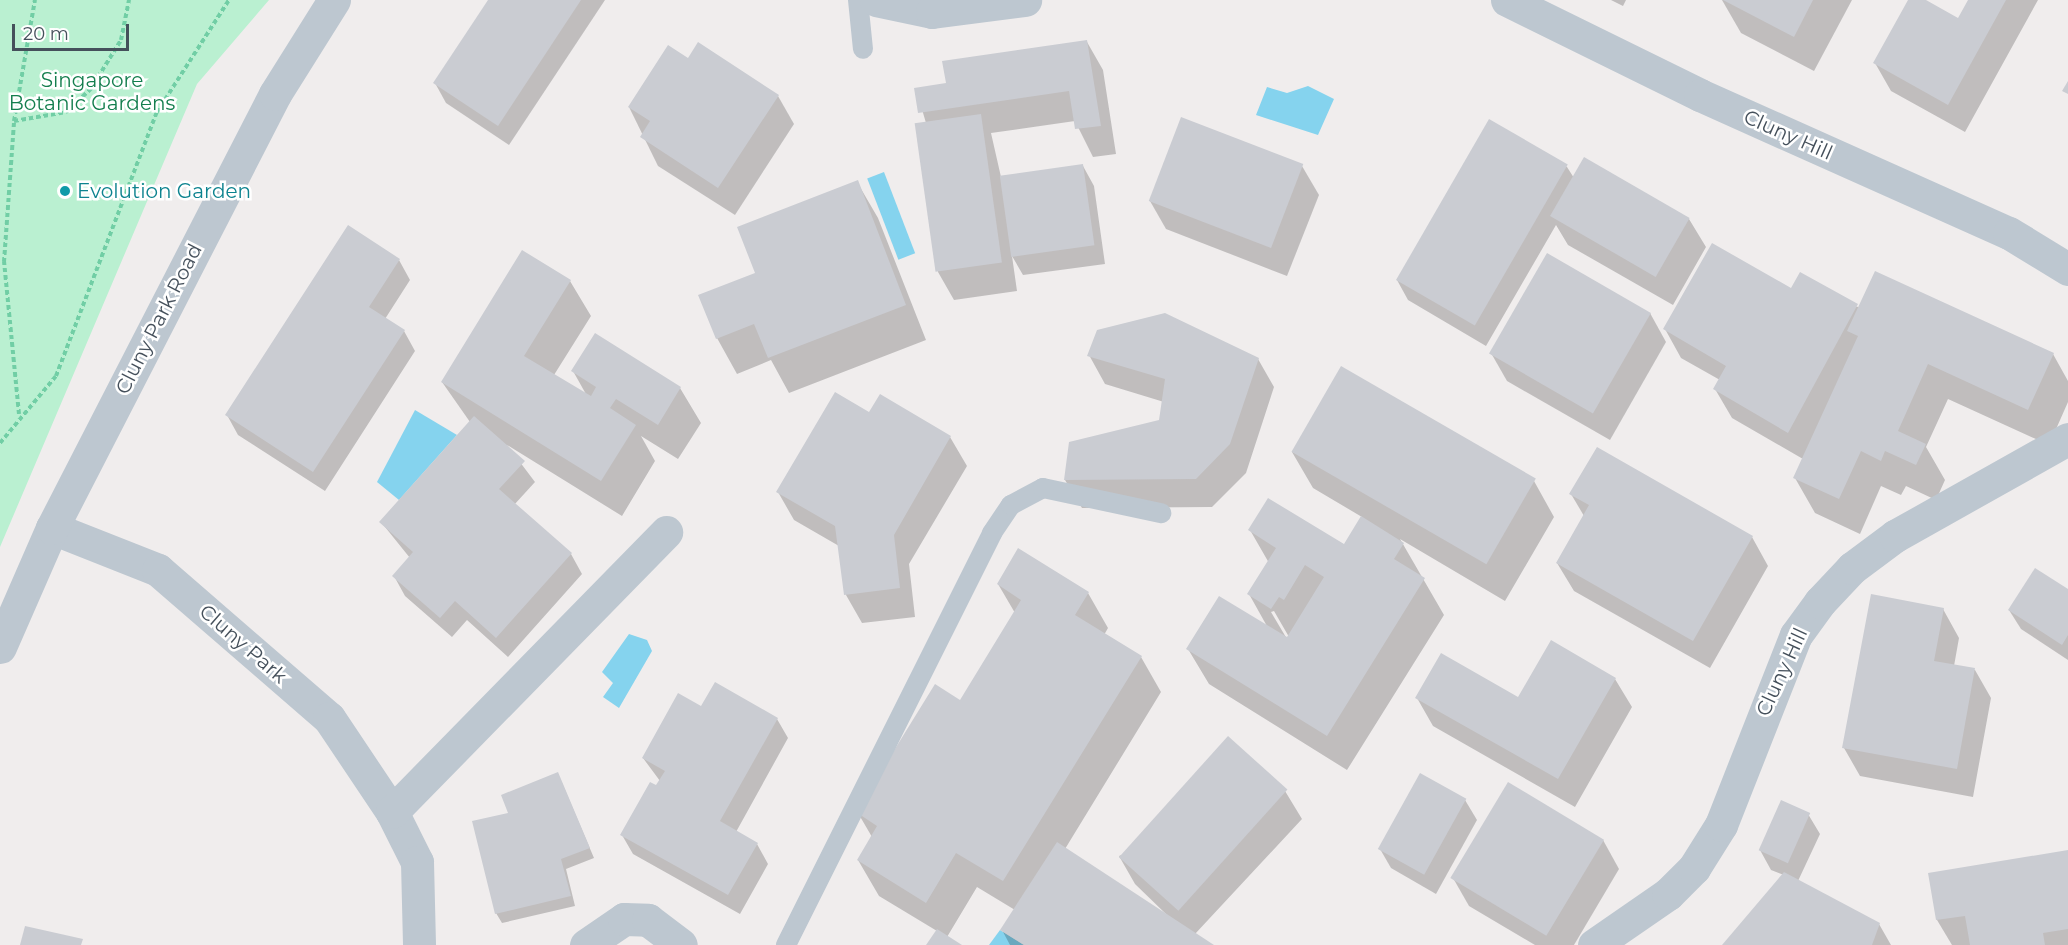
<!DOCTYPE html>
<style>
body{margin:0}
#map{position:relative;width:2068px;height:945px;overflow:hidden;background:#f0eded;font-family:Montserrat,sans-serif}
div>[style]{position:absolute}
.green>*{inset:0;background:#baf0d1}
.water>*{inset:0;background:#85d3ee;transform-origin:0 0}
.shadow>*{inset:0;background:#0003}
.building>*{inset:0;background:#caccd2;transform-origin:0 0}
.path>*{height:4px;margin-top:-2px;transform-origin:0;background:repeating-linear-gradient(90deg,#71cea5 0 4.5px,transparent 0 7.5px)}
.lane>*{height:20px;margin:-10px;padding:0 10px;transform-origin:10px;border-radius:10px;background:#bdc7d0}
.street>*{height:33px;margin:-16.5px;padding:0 16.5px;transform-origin:16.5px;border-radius:16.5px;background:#bdc7d0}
.dots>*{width:16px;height:16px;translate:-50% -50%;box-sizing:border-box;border:3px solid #fff;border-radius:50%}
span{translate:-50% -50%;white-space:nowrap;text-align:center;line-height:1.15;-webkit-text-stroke:5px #fff;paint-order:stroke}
.park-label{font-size:20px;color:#147e4e}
.street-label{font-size:20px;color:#45505b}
.culture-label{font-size:20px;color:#0d838f}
.left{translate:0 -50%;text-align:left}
.scale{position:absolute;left:12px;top:24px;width:117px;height:27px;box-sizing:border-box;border:3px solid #45505b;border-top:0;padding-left:8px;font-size:18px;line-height:21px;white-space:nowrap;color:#45505b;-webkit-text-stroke:4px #fff;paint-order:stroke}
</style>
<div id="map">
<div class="green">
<div style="clip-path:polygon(0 0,269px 0,197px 84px,0 547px)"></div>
</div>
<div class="water">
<div style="clip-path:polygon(1308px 86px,1334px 99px,1318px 135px,1256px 115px,1267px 87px,1287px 93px)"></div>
<div style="left:884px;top:172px;width:87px;height:18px;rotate:69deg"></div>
<div style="clip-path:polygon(415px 410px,457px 435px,399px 500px,377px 482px)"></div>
<div style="clip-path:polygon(629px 634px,647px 640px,652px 651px,619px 708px,603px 697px,613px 683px,602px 672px)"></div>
<div style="clip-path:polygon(1000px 930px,1024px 945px,989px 945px)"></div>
</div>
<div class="shadow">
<div style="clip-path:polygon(490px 0,605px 0,509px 145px,446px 103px,435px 83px)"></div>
<div style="clip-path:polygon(1611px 0,1626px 0,1623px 6px)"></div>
<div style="clip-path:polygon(1722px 0,1852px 0,1814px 71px,1741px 33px)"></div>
<div style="clip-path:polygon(1910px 0,1923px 0,1958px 20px,1969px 0,2038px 0,1965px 132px,1891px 91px,1875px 63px)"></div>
<div style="clip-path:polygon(1087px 42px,1103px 70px,1116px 154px,1093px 157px,1075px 121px,991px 133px,1001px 177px,1083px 166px,1094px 186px,1105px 264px,1023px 275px,1012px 256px,1017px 291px,954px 300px,938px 272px,926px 123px,916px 89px,948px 85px)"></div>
<div style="clip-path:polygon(689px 60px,778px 96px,794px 124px,735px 215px,658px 166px,629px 107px)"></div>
<div style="clip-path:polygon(1490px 121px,1567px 167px,1574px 178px,1689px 219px,1706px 247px,1673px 305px,1568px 245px,1556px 225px,1486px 346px,1408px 300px,1397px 280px)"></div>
<div style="clip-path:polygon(1302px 166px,1319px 195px,1287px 276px,1166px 229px,1150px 201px)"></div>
<div style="clip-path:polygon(857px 182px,878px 218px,926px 340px,789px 393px,771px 360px,737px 374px,717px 338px,757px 274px)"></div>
<div style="clip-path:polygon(399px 260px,410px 280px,385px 319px,404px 331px,415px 351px,325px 491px,238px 435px,227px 415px)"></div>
<div style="clip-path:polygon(570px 281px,591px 316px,554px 375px,587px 396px,573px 371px,680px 388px,701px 423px,678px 459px,641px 436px,655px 461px,622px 516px,507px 445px,535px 482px,514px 505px,571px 554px,582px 574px,508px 657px,467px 620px,452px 637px,405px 596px,394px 576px,410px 558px,381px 522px,470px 422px,442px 382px)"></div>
<div style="clip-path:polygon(1792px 291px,2053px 354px,2068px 381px,2068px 402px,2049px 445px,1948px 399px,1926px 447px,1945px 480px,1936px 500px,1906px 486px,1901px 495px,1881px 486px,1860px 534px,1815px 513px,1795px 478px,1803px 459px,1732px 418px,1715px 389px,1720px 380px,1681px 358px,1665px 329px)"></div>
<div style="clip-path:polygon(1650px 313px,1666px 342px,1610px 440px,1507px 381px,1491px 353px)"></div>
<div style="clip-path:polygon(1089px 355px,1258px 359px,1274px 387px,1246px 473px,1212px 507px,1082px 508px,1065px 480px,1161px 421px,1164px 402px,1105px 384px)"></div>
<div style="clip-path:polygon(950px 437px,967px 466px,909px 564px,915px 617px,862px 623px,846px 595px,839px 546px,794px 520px,778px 492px)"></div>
<div style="clip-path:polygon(evenodd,1292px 452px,1534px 481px,1554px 517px,1505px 601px,1400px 539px,1444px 615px,1347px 770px,1209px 684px,1188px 649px,1268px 628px,1249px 594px,1269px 563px,1250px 530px,1344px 546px,1362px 517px,1313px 488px,1292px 452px,1274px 611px,1289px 637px,1287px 639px,1271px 612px,1274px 611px)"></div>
<div style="clip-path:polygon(1571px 494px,1752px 537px,1768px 566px,1710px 668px,1574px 591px,1557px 563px,1584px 516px)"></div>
<div style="clip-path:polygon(998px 584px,1088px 593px,1108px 628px,1104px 635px,1141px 657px,1161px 692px,1065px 849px,1168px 916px,1135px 884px,1119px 856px,1285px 791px,1302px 819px,1195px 934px,1212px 945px,1010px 945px,1002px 930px,1015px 910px,977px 887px,947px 937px,959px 945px,928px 945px,937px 931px,879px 896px,858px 860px,872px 837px,858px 813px,960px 702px,1015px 613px)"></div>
<div style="clip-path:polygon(2068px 591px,2068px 660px,2021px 629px,2009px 610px)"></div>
<div style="clip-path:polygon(1943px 609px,1959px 638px,1954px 666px,1975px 670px,1991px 698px,1973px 797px,1860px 776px,1844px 748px)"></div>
<div style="clip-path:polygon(1615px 679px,1632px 707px,1575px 807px,1433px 726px,1417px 698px,1518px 699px)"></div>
<div style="clip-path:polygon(701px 708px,777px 719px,788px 738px,736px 832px,757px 844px,768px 864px,740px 914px,633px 854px,622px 835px,660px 781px,643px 758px)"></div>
<div style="clip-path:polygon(1420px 775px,1465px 800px,1477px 820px,1436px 894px,1391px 868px,1380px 849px)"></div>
<div style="clip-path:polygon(562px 783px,594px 858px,566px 869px,575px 906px,502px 923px,496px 913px,510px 814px)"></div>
<div style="clip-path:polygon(1808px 814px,1820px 834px,1798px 881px,1879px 924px,1891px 945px,1724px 945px,1784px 875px,1771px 870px,1760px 850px)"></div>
<div style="clip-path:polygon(1603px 840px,1619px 869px,1574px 945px,1535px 945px,1469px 906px,1453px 878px)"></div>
<div style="clip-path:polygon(2068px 852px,2068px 945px,1952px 945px,1937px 920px,1930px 874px)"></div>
</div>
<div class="building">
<div style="clip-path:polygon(488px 0,581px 0,498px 126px,433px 83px)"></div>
<div style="clip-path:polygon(1723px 0,1813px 0,1794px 37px)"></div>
<div style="clip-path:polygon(1908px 0,1926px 0,1958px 18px,1968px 0,2006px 0,1948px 105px,1873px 63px)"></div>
<div style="clip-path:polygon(1087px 40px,1101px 126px,1075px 129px,1069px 91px,918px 113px,914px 88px,946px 83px,942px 61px)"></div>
<div style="clip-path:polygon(698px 42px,779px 95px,718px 188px,640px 137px,650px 121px,628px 107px,668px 45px,688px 58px)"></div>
<div style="clip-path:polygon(2068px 81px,2068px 94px,2062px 91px)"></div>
<div style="left:981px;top:114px;width:150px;height:67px;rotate:82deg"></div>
<div style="left:1181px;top:117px;width:131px;height:90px;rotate:21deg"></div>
<div style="left:1489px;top:119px;width:91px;height:186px;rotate:30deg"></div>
<div style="left:1584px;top:157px;width:122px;height:68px;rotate:30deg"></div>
<div style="left:1083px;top:164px;width:82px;height:84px;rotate:82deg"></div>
<div style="clip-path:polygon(858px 180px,906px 305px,768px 358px,754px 324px,716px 339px,698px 295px,755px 273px,737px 227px)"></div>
<div style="clip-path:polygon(348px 225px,400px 259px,369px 307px,405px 330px,313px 472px,225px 415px)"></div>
<div style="clip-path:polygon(1712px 243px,1791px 288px,1800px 272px,1858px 304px,1788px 433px,1713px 389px,1726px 366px,1663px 329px)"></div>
<div style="clip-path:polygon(522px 250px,571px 280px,524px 356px,591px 396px,596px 387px,571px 371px,595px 333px,681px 387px,658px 425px,616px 399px,610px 408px,636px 425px,601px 481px,441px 382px)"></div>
<div style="left:1547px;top:253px;width:120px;height:116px;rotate:30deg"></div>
<div style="clip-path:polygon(1875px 271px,2054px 353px,2028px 410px,1928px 364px,1898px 431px,1926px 444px,1916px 465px,1885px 451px,1881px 461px,1861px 451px,1839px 499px,1793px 478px,1858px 336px,1847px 331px)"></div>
<div style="clip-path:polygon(1165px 313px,1259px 358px,1230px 444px,1196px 479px,1064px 480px,1069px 442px,1159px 420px,1165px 379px,1087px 356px,1097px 330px)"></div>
<div style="left:1341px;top:366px;width:225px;height:99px;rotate:30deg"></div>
<div style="clip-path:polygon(835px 392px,869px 412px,880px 394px,951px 436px,894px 535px,900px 588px,844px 595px,835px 526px,776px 492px)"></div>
<div style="clip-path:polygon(474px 416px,525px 461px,499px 489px,572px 553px,496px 638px,455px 601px,440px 618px,392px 576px,413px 552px,379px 522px)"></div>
<div style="clip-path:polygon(1597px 447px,1753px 536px,1693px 641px,1556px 563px,1589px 505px,1569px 494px)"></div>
<div style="clip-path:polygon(1268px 498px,1344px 544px,1361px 516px,1404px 543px,1394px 559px,1425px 578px,1327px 736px,1186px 649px,1219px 596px,1287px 637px,1324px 577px,1305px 565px,1284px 600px,1279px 597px,1271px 609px,1247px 594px,1276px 548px,1248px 530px)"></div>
<div style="clip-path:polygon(1018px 548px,1089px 592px,1075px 615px,1142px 656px,1003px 881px,956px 853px,926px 903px,857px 860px,877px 826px,856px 812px,935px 684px,960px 700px,1021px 600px,997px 584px)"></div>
<div style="clip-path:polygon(2035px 568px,2068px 589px,2068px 635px,2062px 645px,2008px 610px)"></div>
<div style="clip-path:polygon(1871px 594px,1944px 608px,1934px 661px,1975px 668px,1957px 769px,1842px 748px)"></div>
<div style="clip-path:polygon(1551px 640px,1616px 678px,1558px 779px,1415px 698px,1441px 653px,1518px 697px)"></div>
<div style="clip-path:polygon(715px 682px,778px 718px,720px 821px,758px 843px,728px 895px,620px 835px,650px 782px,656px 785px,665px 771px,642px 758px,678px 693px,701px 706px)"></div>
<div style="left:1228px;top:736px;width:80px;height:163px;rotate:42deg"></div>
<div style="clip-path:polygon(558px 772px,590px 848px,561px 859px,571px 896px,495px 914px,472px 821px,508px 813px,501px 795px)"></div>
<div style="left:1420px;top:773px;width:53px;height:87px;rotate:29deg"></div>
<div style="left:1508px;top:782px;width:112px;height:112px;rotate:31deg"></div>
<div style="left:1781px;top:800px;width:32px;height:55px;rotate:24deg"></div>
<div style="clip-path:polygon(1057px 842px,1214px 945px,1024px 945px,1000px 930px)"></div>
<div style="clip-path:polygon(2068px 850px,2068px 929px,2043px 933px,2045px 945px,1970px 945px,1965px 916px,1936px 920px,1928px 873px)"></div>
<div style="clip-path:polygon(1784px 872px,1880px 923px,1872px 945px,1722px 945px)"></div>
<div style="clip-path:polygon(25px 926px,83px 939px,81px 945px,20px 945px)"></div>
<div style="clip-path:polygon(937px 929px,962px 945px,926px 945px)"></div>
</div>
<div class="path">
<div style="left:14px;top:121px;width:123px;rotate:-80.2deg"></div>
<div style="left:19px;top:414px;width:153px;rotate:-95.6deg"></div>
<div style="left:4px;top:262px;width:141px;rotate:-85.9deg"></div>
<div style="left:14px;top:121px;width:53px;rotate:-9.8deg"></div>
<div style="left:66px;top:112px;width:33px;rotate:-43deg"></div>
<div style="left:90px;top:90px;width:59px;rotate:-58.2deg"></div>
<div style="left:121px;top:40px;width:41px;rotate:-78.7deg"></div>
<div style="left:0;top:443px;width:87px;rotate:-50.1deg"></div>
<div style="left:56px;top:376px;width:283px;rotate:-69.1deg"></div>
<div style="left:157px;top:112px;width:133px;rotate:-57.3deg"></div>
</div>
<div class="lane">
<div style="left:858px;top:0;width:49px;rotate:84.2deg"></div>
<div style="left:786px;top:945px;width:461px;rotate:-63.4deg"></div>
<div style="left:992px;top:533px;width:34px;rotate:-56deg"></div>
<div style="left:1011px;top:505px;width:36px;rotate:-28deg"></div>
<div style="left:1043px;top:488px;width:121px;rotate:12deg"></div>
</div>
<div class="street">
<div style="left:876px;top:0;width:57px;rotate:12.1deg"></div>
<div style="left:932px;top:12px;width:94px;rotate:-7.4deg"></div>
<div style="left:1507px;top:0;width:215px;rotate:26.2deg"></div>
<div style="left:1700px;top:95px;width:338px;rotate:24.1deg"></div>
<div style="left:2009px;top:233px;width:69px;rotate:31.4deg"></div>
<div style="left:52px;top:528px;width:114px;rotate:21.6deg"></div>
<div style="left:158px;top:570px;width:226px;rotate:40.9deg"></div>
<div style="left:329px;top:718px;width:113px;rotate:56.2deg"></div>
<div style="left:392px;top:812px;width:56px;rotate:63.4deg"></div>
<div style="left:417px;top:862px;width:83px;rotate:88.6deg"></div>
<div style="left:0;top:647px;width:130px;rotate:-66.4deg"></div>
<div style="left:52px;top:528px;width:488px;rotate:-62.8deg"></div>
<div style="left:275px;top:94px;width:111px;rotate:-57.9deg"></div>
<div style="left:392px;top:812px;width:392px;rotate:-45.6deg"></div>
<div style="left:586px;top:945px;width:46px;rotate:-34.4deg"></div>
<div style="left:624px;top:919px;width:24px;rotate:2deg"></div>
<div style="left:648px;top:920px;width:41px;rotate:37.1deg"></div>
<div style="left:1594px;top:945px;width:90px;rotate:-34.6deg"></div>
<div style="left:1668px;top:894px;width:37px;rotate:-45deg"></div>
<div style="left:1694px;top:868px;width:51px;rotate:-57.9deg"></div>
<div style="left:1721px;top:825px;width:204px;rotate:-68.5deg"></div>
<div style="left:1796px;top:635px;width:41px;rotate:-54deg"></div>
<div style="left:1820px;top:602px;width:47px;rotate:-46.7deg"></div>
<div style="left:1852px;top:568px;width:54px;rotate:-36.7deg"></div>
<div style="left:1895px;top:536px;width:198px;rotate:-29.3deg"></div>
</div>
<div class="dots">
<div style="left:65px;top:191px;background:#0f9aa8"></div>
</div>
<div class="park-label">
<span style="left:92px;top:92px">Singapore<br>Botanic Gardens</span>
</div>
<div class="street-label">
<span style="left:1788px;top:135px;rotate:24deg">Cluny Hill</span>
<span style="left:159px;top:319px;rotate:-63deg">Cluny Park Road</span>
<span style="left:243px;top:644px;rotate:41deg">Cluny Park</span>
<span style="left:1782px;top:672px;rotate:-65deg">Cluny Hill</span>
</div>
<div class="culture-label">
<span class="left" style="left:77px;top:191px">Evolution Garden</span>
</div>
<div class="scale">20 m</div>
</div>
